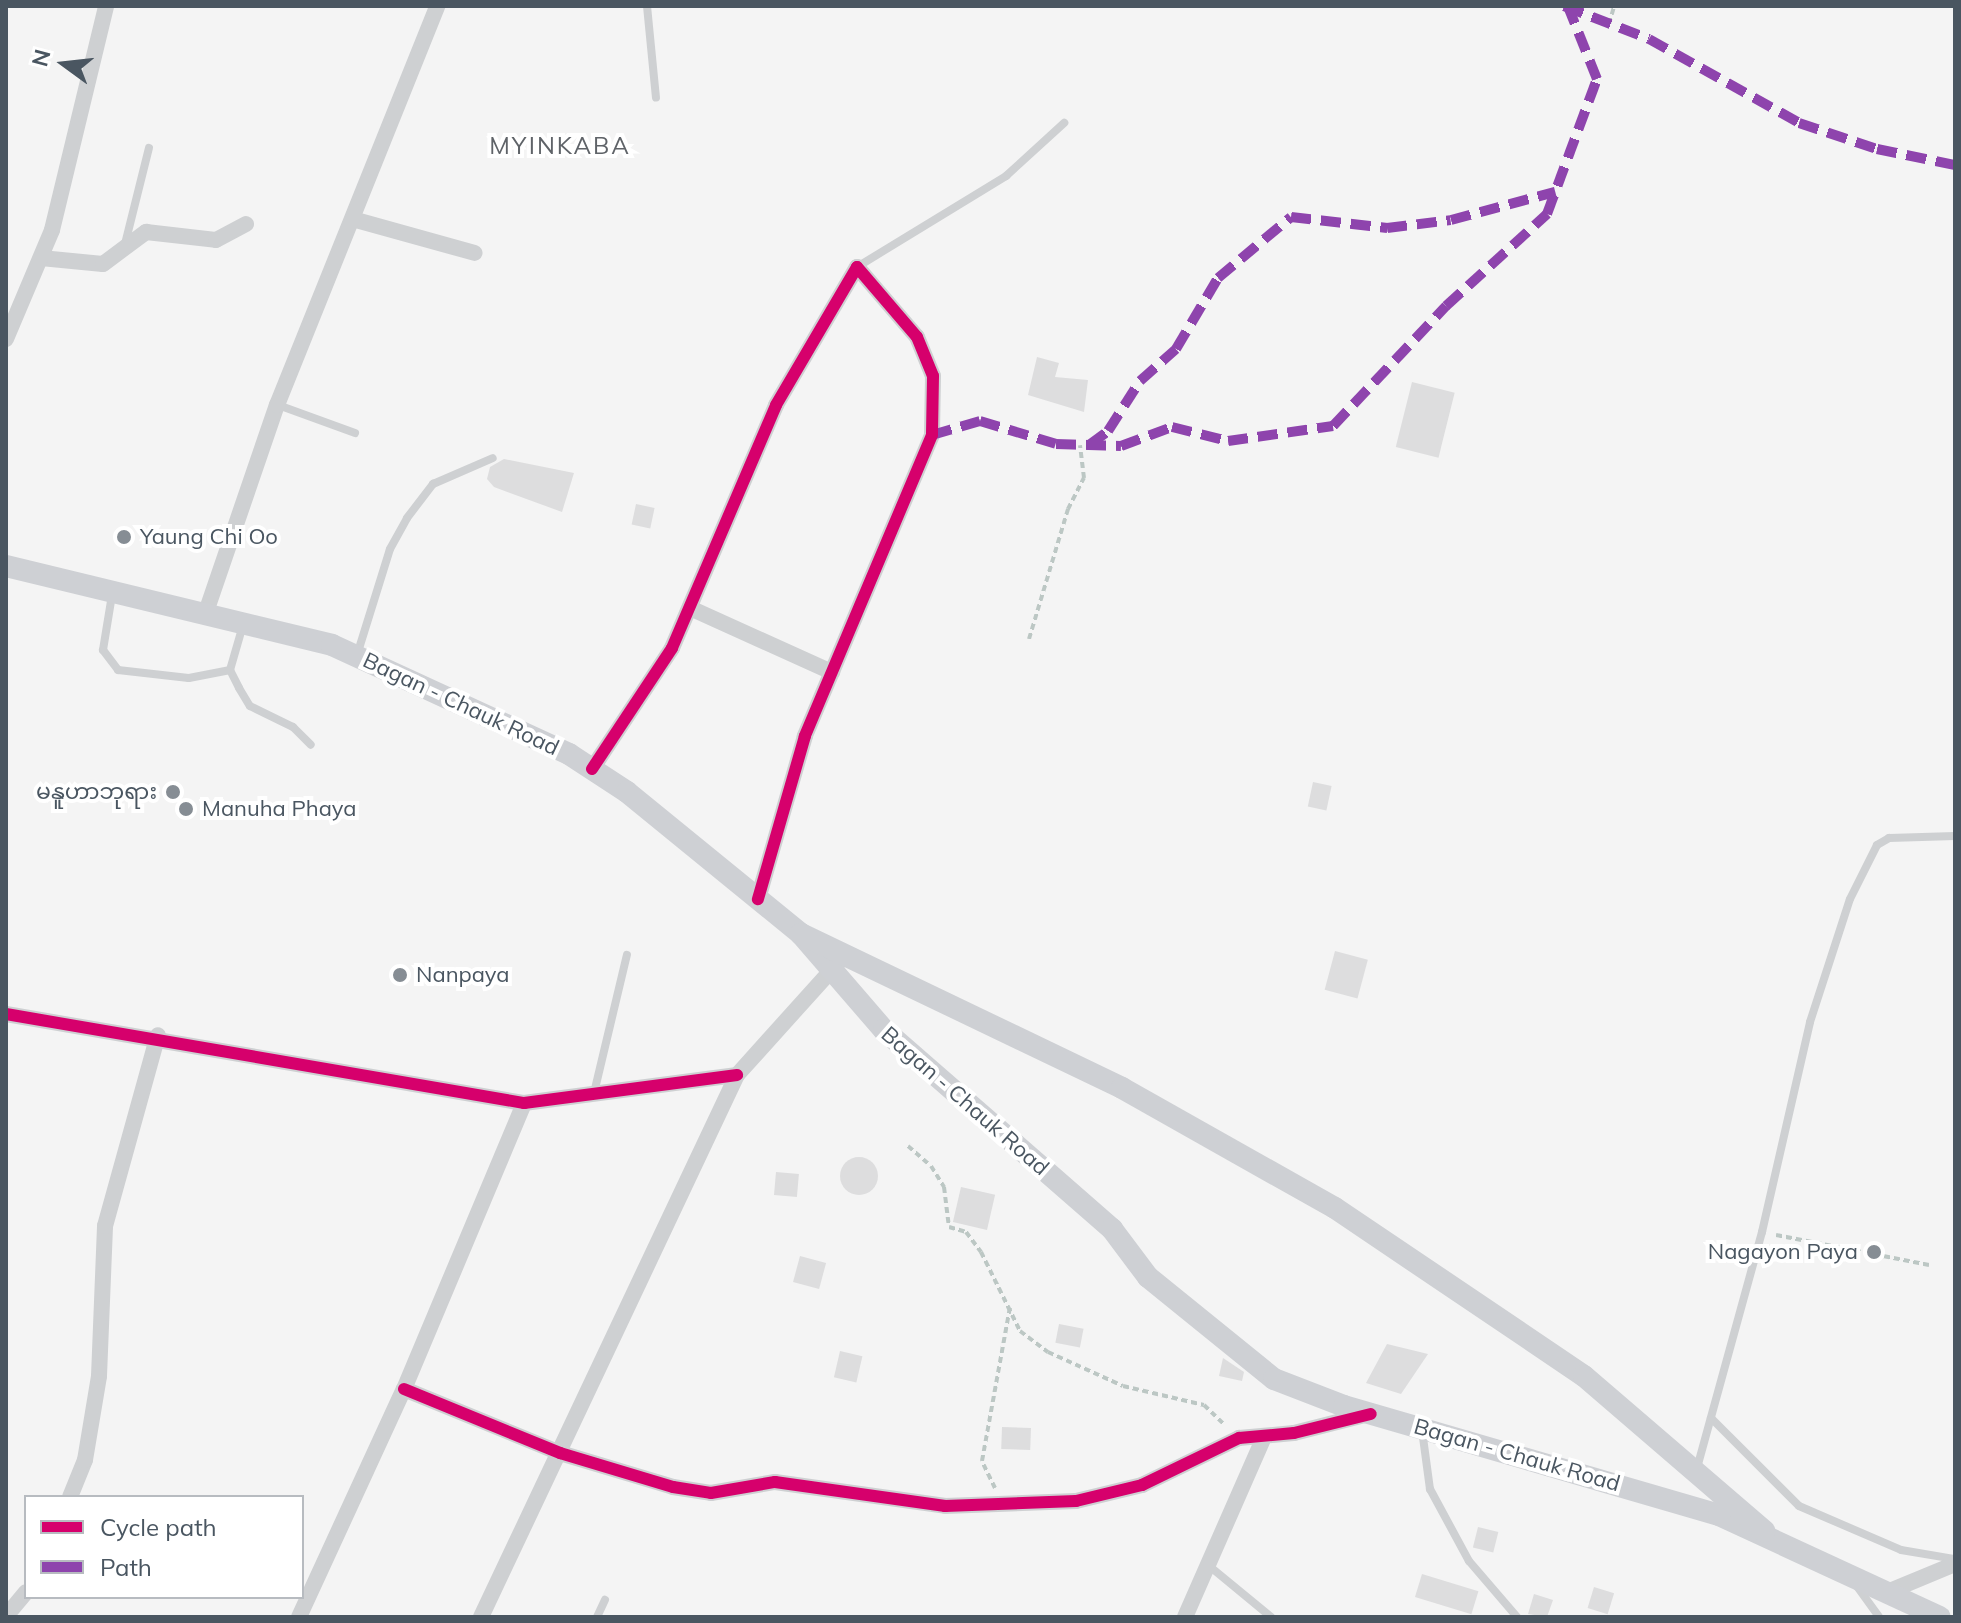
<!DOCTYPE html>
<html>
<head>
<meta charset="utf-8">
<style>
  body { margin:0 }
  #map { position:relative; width:1961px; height:1623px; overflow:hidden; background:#f4f4f4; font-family:Mulish,"Noto Sans Myanmar",sans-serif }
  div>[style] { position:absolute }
  .building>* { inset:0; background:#ddddde; transform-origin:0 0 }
  .round { border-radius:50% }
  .path>* { height:4px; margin-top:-2px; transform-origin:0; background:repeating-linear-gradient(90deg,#bcc7c4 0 6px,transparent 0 10px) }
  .service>* { height:8px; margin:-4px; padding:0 4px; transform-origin:4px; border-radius:4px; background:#ced0d2 }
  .minor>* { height:16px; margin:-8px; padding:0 8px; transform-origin:8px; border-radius:8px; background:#ced0d2 }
  .secondary>* { height:22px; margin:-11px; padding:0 11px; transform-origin:11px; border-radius:11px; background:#ced0d4 }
  .quiet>* { height:10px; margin-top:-5px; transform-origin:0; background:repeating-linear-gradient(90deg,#8e44ad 0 20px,transparent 0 30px) }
  .cycleway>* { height:12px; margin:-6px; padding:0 6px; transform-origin:6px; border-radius:6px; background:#d6006c }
  .dots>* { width:22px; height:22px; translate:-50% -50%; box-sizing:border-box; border:4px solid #fff; border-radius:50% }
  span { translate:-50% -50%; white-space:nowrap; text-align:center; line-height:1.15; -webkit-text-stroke:8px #fff; paint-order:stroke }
  .poi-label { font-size:22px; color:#4a5661 }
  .left { translate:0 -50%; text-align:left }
  .right { translate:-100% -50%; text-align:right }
  .street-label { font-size:22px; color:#4a5661 }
  .neighbourhood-label { font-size:24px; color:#5f6368; letter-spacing:2px }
  .frame { position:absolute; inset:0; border:8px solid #4a5661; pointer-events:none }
  .legend { position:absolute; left:24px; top:1495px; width:280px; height:104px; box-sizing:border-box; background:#fff; border:2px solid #b7bbc0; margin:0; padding:10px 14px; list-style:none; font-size:24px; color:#4a5661 }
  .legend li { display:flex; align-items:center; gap:16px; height:40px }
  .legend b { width:40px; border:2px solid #b7bbc0 }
  .north { position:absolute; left:24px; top:24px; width:80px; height:80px; -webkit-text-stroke:6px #fff; paint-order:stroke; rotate:285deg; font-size:22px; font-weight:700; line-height:32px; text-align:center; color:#4a5661 }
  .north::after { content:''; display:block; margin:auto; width:28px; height:36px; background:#4a5661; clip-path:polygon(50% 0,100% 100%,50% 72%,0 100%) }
</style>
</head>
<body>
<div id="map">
  <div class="building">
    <div style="clip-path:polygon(1037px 357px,1059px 363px,1055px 377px,1088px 380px,1084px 412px,1028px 395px)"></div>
    <div style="left:1412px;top:382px;width:44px;height:67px;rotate:14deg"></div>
    <div style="clip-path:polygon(504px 459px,574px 473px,562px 512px,494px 487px,487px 479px,490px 467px)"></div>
    <div style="left:636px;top:504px;width:19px;height:21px;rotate:12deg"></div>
    <div style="left:1313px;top:782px;width:19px;height:25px;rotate:12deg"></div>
    <div style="left:1335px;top:951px;width:34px;height:40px;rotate:15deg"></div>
    <div class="round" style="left:840px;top:1157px;width:38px;height:38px"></div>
    <div style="left:776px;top:1172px;width:23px;height:23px;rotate:5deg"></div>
    <div style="left:961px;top:1187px;width:35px;height:36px;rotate:13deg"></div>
    <div style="left:800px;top:1256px;width:27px;height:27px;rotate:15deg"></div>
    <div style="left:1059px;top:1324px;width:25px;height:19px;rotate:11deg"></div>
    <div style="clip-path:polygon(1387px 1344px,1428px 1354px,1401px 1394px,1366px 1383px)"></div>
    <div style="left:840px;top:1351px;width:23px;height:27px;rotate:13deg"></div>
    <div style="clip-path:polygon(1223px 1358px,1244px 1372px,1242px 1381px,1219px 1376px)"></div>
    <div style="left:1002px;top:1427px;width:29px;height:22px;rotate:2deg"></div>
    <div style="left:1478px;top:1527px;width:21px;height:21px;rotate:14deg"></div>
    <div style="left:1422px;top:1574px;width:59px;height:24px;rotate:17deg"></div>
    <div style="left:1594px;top:1587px;width:21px;height:22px;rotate:17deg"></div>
    <div style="clip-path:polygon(1534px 1594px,1553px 1600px,1547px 1617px,1528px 1614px)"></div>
  </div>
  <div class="path">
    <div style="left:1609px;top:24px;width:19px;rotate:-74deg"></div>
    <div style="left:1029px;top:639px;width:136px;rotate:-73.3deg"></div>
    <div style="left:1068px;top:509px;width:35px;rotate:-63deg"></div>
    <div style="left:1084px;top:478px;width:33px;rotate:-97deg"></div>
    <div style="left:908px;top:1146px;width:30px;rotate:41deg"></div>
    <div style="left:931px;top:1166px;width:25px;rotate:58deg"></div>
    <div style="left:944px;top:1187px;width:40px;rotate:82.9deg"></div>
    <div style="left:949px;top:1227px;width:18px;rotate:16deg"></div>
    <div style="left:966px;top:1232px;width:25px;rotate:53deg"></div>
    <div style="left:981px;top:1252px;width:88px;rotate:63.7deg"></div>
    <div style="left:1020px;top:1331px;width:35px;rotate:37deg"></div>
    <div style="left:1048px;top:1352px;width:82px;rotate:24.4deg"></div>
    <div style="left:1123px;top:1386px;width:83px;rotate:13.2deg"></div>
    <div style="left:1204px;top:1405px;width:29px;rotate:44deg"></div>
    <div style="left:1776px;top:1235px;width:156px;rotate:11.1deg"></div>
    <div style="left:995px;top:1488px;width:30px;rotate:-116deg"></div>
    <div style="left:982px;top:1461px;width:157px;rotate:-79.7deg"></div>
  </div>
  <div class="service">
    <div style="left:647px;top:6px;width:92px;rotate:84.4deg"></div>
    <div style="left:125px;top:244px;width:99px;rotate:-76deg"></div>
    <div style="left:857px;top:267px;width:175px;rotate:-31.4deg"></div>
    <div style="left:1006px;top:176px;width:79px;rotate:-42.4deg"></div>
    <div style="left:278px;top:405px;width:82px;rotate:20deg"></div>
    <div style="left:112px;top:595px;width:56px;rotate:99.3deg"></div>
    <div style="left:103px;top:650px;width:25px;rotate:53deg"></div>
    <div style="left:118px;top:670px;width:71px;rotate:6.4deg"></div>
    <div style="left:189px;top:678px;width:42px;rotate:-11deg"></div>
    <div style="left:243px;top:625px;width:47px;rotate:106.1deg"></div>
    <div style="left:230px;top:670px;width:20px;rotate:63deg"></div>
    <div style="left:239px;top:688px;width:21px;rotate:59deg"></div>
    <div style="left:250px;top:706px;width:48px;rotate:26deg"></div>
    <div style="left:293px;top:727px;width:25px;rotate:45deg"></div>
    <div style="left:357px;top:655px;width:111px;rotate:-72.7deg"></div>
    <div style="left:390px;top:549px;width:35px;rotate:-61deg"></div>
    <div style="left:407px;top:518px;width:43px;rotate:-52.6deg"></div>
    <div style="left:433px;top:484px;width:65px;rotate:-23.4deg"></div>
    <div style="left:594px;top:1093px;width:142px;rotate:-76.6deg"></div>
    <div style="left:1711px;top:1418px;width:124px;rotate:45deg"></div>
    <div style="left:1799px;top:1506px;width:111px;rotate:23.3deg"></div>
    <div style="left:1901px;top:1550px;width:55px;rotate:9.5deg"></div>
    <div style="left:1422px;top:1430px;width:60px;rotate:82.3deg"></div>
    <div style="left:1430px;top:1489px;width:82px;rotate:61.6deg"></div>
    <div style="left:1469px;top:1561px;width:74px;rotate:49.4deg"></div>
    <div style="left:1697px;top:1468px;width:245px;rotate:-74.6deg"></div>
    <div style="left:1762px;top:1232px;width:215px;rotate:-77.1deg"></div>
    <div style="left:1810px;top:1022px;width:129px;rotate:-72deg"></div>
    <div style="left:1850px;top:899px;width:60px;rotate:-63.4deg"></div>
    <div style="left:1877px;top:845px;width:14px;rotate:-30deg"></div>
    <div style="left:1889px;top:838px;width:66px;rotate:-1.7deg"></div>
    <div style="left:1208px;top:1565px;width:82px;rotate:39.5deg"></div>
    <div style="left:1856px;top:1585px;width:39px;rotate:54deg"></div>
    <div style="left:597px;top:1617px;width:19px;rotate:-65deg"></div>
  </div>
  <div class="minor">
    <div style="left:356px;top:220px;width:123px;rotate:15.5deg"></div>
    <div style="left:41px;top:258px;width:62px;rotate:5.5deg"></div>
    <div style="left:103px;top:264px;width:54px;rotate:-36.7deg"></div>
    <div style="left:146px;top:232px;width:70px;rotate:6.5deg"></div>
    <div style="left:216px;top:240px;width:34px;rotate:-28deg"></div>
    <div style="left:6px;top:339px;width:118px;rotate:-67.1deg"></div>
    <div style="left:52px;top:230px;width:230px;rotate:-76.4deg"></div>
    <div style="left:690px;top:608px;width:156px;rotate:24.3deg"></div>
    <div style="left:206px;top:612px;width:219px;rotate:-71.1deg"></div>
    <div style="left:277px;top:405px;width:430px;rotate:-68.1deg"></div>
    <div style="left:592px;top:769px;width:145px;rotate:-56.5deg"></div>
    <div style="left:672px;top:648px;width:264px;rotate:-66.8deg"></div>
    <div style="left:776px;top:405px;width:160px;rotate:-59.6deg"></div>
    <div style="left:857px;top:267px;width:92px;rotate:49.4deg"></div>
    <div style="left:917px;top:337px;width:42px;rotate:67.7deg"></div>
    <div style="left:933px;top:376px;width:59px;rotate:91deg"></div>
    <div style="left:932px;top:435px;width:327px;rotate:112.9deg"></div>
    <div style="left:805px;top:736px;width:170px;rotate:106.1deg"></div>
    <div style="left:6px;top:1014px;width:526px;rotate:9.75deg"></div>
    <div style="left:524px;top:1103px;width:215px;rotate:-7.5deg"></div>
    <div style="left:404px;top:1389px;width:169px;rotate:22.3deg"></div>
    <div style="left:560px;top:1453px;width:118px;rotate:16.7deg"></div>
    <div style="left:673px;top:1487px;width:38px;rotate:9deg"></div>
    <div style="left:711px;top:1493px;width:65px;rotate:-9.8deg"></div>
    <div style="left:775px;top:1482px;width:172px;rotate:8deg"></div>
    <div style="left:945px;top:1506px;width:131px;rotate:-2.2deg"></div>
    <div style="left:1076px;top:1501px;width:68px;rotate:-13.6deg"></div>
    <div style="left:1142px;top:1485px;width:108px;rotate:-25.9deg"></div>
    <div style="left:1239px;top:1438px;width:55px;rotate:-5.2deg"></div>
    <div style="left:1294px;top:1433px;width:77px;rotate:-14.2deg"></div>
    <div style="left:70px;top:1497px;width:40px;rotate:-68deg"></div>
    <div style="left:85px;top:1460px;width:85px;rotate:-80.5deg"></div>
    <div style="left:99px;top:1376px;width:150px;rotate:-87.7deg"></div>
    <div style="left:105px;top:1226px;width:198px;rotate:-74.5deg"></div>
    <div style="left:1885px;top:1593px;width:76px;rotate:-22.5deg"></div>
    <div style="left:6px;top:1616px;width:31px;rotate:-50deg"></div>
    <div style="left:299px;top:1617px;width:251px;rotate:-65.3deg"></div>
    <div style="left:404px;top:1389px;width:310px;rotate:-67.2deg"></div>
    <div style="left:481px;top:1617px;width:599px;rotate:-64.72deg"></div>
    <div style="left:737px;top:1075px;width:151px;rotate:-48deg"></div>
    <div style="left:1185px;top:1617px;width:197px;rotate:-66.3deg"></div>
  </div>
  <div class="secondary">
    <div style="left:6px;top:566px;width:335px;rotate:13.6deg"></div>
    <div style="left:332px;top:645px;width:261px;rotate:24.7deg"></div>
    <div style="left:569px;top:754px;width:69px;rotate:33.2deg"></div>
    <div style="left:627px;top:792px;width:225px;rotate:39.2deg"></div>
    <div style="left:801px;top:934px;width:127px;rotate:49.2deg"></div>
    <div style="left:884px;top:1030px;width:303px;rotate:41.1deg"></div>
    <div style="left:1112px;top:1229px;width:60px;rotate:53.1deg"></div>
    <div style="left:1148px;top:1277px;width:162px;rotate:39deg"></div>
    <div style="left:1274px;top:1379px;width:75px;rotate:21.1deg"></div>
    <div style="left:1344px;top:1406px;width:391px;rotate:16.2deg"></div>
    <div style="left:1719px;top:1515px;width:243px;rotate:24.8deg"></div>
    <div style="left:801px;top:934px;width:356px;rotate:25.6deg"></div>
    <div style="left:1122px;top:1088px;width:244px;rotate:29.4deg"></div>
    <div style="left:1335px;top:1208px;width:300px;rotate:34deg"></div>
    <div style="left:1584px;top:1376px;width:238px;rotate:40.7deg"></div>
  </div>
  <div class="quiet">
    <div style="left:1564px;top:6px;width:91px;rotate:21.2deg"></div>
    <div style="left:1649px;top:39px;width:172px;rotate:29.2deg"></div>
    <div style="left:1799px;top:123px;width:82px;rotate:18.4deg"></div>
    <div style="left:1877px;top:149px;width:80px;rotate:11.6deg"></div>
    <div style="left:932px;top:435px;width:50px;rotate:-16.3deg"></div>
    <div style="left:980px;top:421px;width:79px;rotate:16.8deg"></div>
    <div style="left:1056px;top:444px;width:65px;rotate:1.8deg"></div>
    <div style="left:1121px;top:446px;width:54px;rotate:-20.4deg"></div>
    <div style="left:1172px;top:427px;width:58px;rotate:14deg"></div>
    <div style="left:1228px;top:441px;width:106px;rotate:-8.1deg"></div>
    <div style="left:1333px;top:426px;width:165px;rotate:-46.7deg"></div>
    <div style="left:1446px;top:306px;width:137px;rotate:-42.3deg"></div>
    <div style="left:1547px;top:214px;width:144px;rotate:-69.7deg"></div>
    <div style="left:1597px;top:79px;width:75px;rotate:-111.8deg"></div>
    <div style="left:1089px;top:445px;width:24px;rotate:-36deg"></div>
    <div style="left:1108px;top:431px;width:59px;rotate:-57.4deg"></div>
    <div style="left:1140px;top:381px;width:48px;rotate:-41.6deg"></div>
    <div style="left:1176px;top:349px;width:82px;rotate:-59.4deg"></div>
    <div style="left:1218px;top:278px;width:95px;rotate:-39.9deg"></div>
    <div style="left:1291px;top:217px;width:97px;rotate:6.5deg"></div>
    <div style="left:1387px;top:228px;width:64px;rotate:-7.1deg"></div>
    <div style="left:1451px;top:220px;width:108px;rotate:-15.1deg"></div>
  </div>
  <div class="cycleway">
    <div style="left:592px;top:769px;width:145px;rotate:-56.5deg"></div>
    <div style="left:672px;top:648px;width:264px;rotate:-66.8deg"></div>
    <div style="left:776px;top:405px;width:160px;rotate:-59.6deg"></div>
    <div style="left:857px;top:267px;width:92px;rotate:49.4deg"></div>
    <div style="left:917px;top:337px;width:42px;rotate:67.7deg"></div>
    <div style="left:933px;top:376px;width:59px;rotate:91deg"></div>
    <div style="left:932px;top:435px;width:327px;rotate:112.9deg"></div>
    <div style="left:805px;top:736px;width:170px;rotate:106.1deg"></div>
    <div style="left:6px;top:1014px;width:526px;rotate:9.75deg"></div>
    <div style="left:524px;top:1103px;width:215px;rotate:-7.5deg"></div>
    <div style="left:404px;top:1389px;width:169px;rotate:22.3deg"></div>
    <div style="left:560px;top:1453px;width:118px;rotate:16.7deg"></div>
    <div style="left:673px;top:1487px;width:38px;rotate:9deg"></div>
    <div style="left:711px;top:1493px;width:65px;rotate:-9.8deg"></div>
    <div style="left:775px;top:1482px;width:172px;rotate:8deg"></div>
    <div style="left:945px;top:1506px;width:131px;rotate:-2.2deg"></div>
    <div style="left:1076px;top:1501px;width:68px;rotate:-13.6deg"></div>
    <div style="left:1142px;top:1485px;width:108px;rotate:-25.9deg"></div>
    <div style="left:1239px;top:1438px;width:55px;rotate:-5.2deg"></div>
    <div style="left:1294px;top:1433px;width:79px;rotate:-13.9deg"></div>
  </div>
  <div class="dots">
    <div style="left:124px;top:537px;background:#868d94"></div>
    <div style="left:173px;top:792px;background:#868d94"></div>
    <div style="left:186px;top:809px;background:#868d94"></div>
    <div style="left:400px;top:975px;background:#868d94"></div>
    <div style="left:1874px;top:1252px;background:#868d94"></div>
  </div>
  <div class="poi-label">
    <span class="left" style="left:140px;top:537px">Yaung Chi Oo</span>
    <span class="right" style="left:157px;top:792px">မနူဟာဘုရား</span>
    <span class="left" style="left:202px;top:809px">Manuha Phaya</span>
    <span class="left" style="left:416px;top:975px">Nanpaya</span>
    <span class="right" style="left:1858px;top:1252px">Nagayon Paya</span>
  </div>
  <div class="street-label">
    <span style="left:461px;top:704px;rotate:25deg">Bagan - Chauk Road</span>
    <span style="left:965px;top:1101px;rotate:41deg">Bagan - Chauk Road</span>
    <span style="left:1517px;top:1455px;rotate:16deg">Bagan - Chauk Road</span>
  </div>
  <div class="neighbourhood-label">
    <span style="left:560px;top:146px">MYINKABA</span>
  </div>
  <div class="frame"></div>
  <ul class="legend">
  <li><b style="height:10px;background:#d6006c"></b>Cycle path</li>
  <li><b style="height:10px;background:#8e44ad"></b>Path</li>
  </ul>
  <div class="north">N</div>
</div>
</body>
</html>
